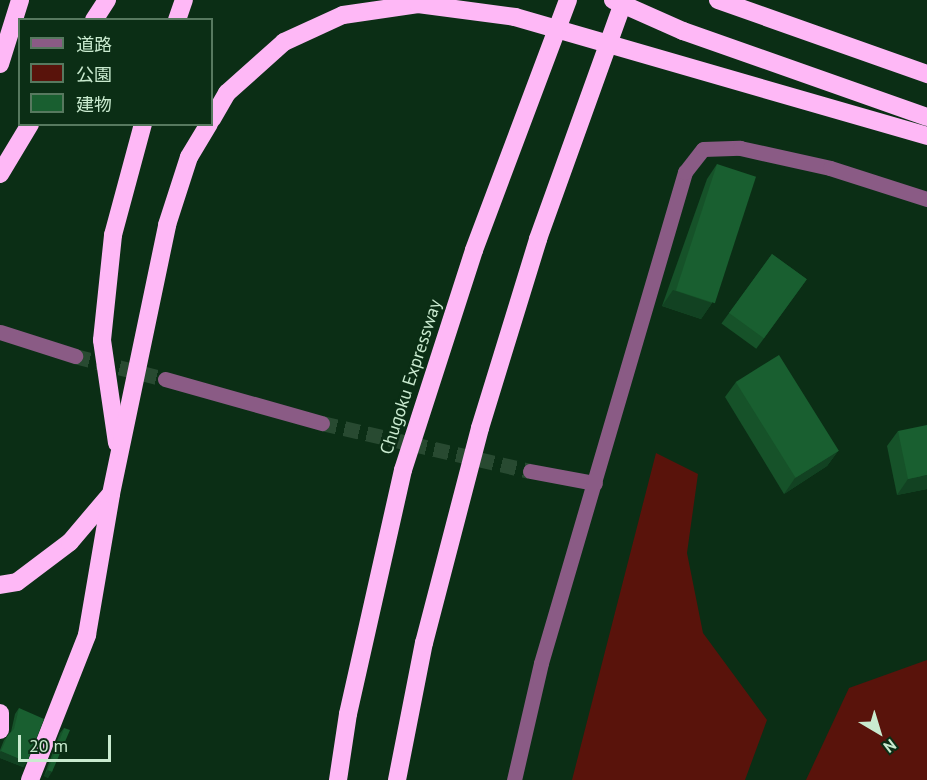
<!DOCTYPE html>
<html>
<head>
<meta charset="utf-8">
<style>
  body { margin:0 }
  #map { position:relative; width:927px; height:780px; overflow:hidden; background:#0b2e15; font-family:"PT Sans","Noto Sans JP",sans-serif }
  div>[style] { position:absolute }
  .green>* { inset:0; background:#59130b }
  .minor-tunnel>* { height:15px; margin-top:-7.5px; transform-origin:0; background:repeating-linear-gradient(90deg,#284a31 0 15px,transparent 0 23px) }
  .minor>* { height:15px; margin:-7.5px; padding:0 7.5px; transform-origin:7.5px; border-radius:7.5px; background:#8a5b85 }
  .highway>* { height:18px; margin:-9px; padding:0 9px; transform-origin:9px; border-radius:9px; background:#feb8f6 }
  .wall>* { inset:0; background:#165229; transform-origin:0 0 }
  .shaded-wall>* { inset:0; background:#124222 }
  .building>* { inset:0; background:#195f30; transform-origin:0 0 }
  span { translate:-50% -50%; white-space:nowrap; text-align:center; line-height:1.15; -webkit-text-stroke:4.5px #0b2e15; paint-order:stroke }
  .street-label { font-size:18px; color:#c9eacf }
  .legend { position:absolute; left:18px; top:18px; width:195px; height:108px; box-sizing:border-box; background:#0b2e15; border:2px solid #57795f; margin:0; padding:8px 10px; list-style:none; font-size:18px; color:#c9eacf }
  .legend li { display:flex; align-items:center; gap:12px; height:30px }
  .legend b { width:30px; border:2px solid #57795f }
  .north { position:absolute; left:849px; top:702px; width:60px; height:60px; -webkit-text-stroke:4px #0b2e15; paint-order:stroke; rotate:142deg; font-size:16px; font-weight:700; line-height:24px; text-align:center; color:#c9eacf }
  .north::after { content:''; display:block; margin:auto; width:21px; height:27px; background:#c9eacf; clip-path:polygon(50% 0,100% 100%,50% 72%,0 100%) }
  .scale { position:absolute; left:18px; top:735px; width:93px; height:27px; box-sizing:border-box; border:3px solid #c9eacf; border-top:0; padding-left:8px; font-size:18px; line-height:21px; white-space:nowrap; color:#c9eacf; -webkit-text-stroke:4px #0b2e15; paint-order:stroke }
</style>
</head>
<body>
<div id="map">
  <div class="green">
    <div style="clip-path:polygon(656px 453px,698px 474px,687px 553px,703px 633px,767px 720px,745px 780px,572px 780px)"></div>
    <div style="clip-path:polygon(927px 660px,927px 780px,806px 780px,849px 688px)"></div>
  </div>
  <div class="minor-tunnel">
    <div style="left:75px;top:356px;width:93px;rotate:14.3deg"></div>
    <div style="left:322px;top:423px;width:213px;rotate:13deg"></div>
  </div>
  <div class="minor">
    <div style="left:0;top:332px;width:79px;rotate:17.7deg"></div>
    <div style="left:165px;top:379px;width:163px;rotate:15.7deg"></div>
    <div style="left:530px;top:471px;width:66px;rotate:10.5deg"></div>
    <div style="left:514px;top:780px;width:120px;rotate:-77deg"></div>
    <div style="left:541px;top:663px;width:512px;rotate:-73.65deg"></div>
    <div style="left:685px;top:172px;width:29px;rotate:-52deg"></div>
    <div style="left:703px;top:149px;width:37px;rotate:-2deg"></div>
    <div style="left:740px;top:148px;width:92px;rotate:12.5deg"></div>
    <div style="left:830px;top:168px;width:102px;rotate:17.7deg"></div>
  </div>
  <div class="highway">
    <div style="left:613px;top:0;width:77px;rotate:23.9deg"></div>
    <div style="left:683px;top:31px;width:259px;rotate:19.4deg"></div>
    <div style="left:718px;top:0;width:222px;rotate:19.5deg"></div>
    <div style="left:94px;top:20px;width:24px;rotate:-57deg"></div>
    <div style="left:177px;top:20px;width:21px;rotate:-71deg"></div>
    <div style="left:0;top:64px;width:67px;rotate:-72.6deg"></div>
    <div style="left:212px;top:119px;width:30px;rotate:-60deg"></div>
    <div style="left:227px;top:93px;width:76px;rotate:-41.8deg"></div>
    <div style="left:284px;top:42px;width:65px;rotate:-24.6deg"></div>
    <div style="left:343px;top:15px;width:76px;rotate:-8.3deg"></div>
    <div style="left:418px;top:4px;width:98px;rotate:7.6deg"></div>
    <div style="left:515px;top:17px;width:429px;rotate:16.1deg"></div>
    <div style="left:0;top:174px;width:58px;rotate:-59deg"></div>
    <div style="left:117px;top:443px;width:104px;rotate:-98.3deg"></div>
    <div style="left:102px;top:340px;width:106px;rotate:-84deg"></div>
    <div style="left:113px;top:235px;width:115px;rotate:-74.9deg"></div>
    <div style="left:0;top:585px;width:17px;rotate:-10deg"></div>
    <div style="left:17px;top:582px;width:66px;rotate:-37deg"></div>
    <div style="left:70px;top:542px;width:60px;rotate:-49.7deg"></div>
    <div style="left:0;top:713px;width:17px;rotate:90deg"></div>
    <div style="left:30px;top:780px;width:156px;rotate:-68.5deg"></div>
    <div style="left:87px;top:635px;width:143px;rotate:-80.3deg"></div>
    <div style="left:111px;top:494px;width:275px;rotate:-78.2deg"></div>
    <div style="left:167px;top:225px;width:71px;rotate:-72.1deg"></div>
    <div style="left:189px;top:157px;width:39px;rotate:-59deg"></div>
    <div style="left:338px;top:780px;width:67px;rotate:-81.4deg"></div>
    <div style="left:348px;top:714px;width:250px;rotate:-77.3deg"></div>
    <div style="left:403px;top:470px;width:231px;rotate:-72.1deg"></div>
    <div style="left:474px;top:250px;width:267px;rotate:-69.4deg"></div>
    <div style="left:397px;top:780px;width:140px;rotate:-78.9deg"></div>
    <div style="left:424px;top:643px;width:222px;rotate:-75.4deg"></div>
    <div style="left:480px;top:428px;width:198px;rotate:-72.9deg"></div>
    <div style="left:538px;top:239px;width:254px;rotate:-70.2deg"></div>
  </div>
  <div class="wall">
    <div style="clip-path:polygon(717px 164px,712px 303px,701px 319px,662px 306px,707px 179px)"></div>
    <div style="left:772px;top:254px;width:43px;height:86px;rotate:36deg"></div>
    <div style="clip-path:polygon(736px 382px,838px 451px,827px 466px,784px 494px,725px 397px)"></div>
    <div style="clip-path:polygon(898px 431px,927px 489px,897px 495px,887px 446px)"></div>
    <div style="clip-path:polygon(19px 708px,27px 762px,23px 767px,0 758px,0 750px,4px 740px,11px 732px,15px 714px)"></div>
    <div style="clip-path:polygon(64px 728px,48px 778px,44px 776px,60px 733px)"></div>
  </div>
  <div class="shaded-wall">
    <div style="clip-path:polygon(673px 290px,712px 303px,701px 319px,662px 306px)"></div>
    <div style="clip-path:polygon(838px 451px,827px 466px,784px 494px,795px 478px)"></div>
    <div style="clip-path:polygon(927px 475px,927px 489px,897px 495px,908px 479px)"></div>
    <div style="clip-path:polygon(1px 751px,27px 762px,23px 767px,0 758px,0 752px)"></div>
    <div style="clip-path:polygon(48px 770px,52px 772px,48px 778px,44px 776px)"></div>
  </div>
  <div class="building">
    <div style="left:717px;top:164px;width:41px;height:133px;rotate:18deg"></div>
    <div style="left:772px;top:254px;width:43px;height:73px;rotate:36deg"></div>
    <div style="left:779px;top:355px;width:113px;height:51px;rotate:58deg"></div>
    <div style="clip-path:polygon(927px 425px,927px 475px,908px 479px,898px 431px)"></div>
    <div style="clip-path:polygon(19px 708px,44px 719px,27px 762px,1px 751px,8px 735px,14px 729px)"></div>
    <div style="clip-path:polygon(64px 728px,70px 730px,52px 772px,48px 770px)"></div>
  </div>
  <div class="street-label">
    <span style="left:411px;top:377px;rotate:-72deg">Chugoku Expressway</span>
  </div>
  <ul class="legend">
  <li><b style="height:8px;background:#8a5b85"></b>道路</li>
  <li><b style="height:16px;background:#59130b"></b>公園</li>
  <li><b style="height:16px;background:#195f30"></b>建物</li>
  </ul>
  <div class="north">N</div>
  <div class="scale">20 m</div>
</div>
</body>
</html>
